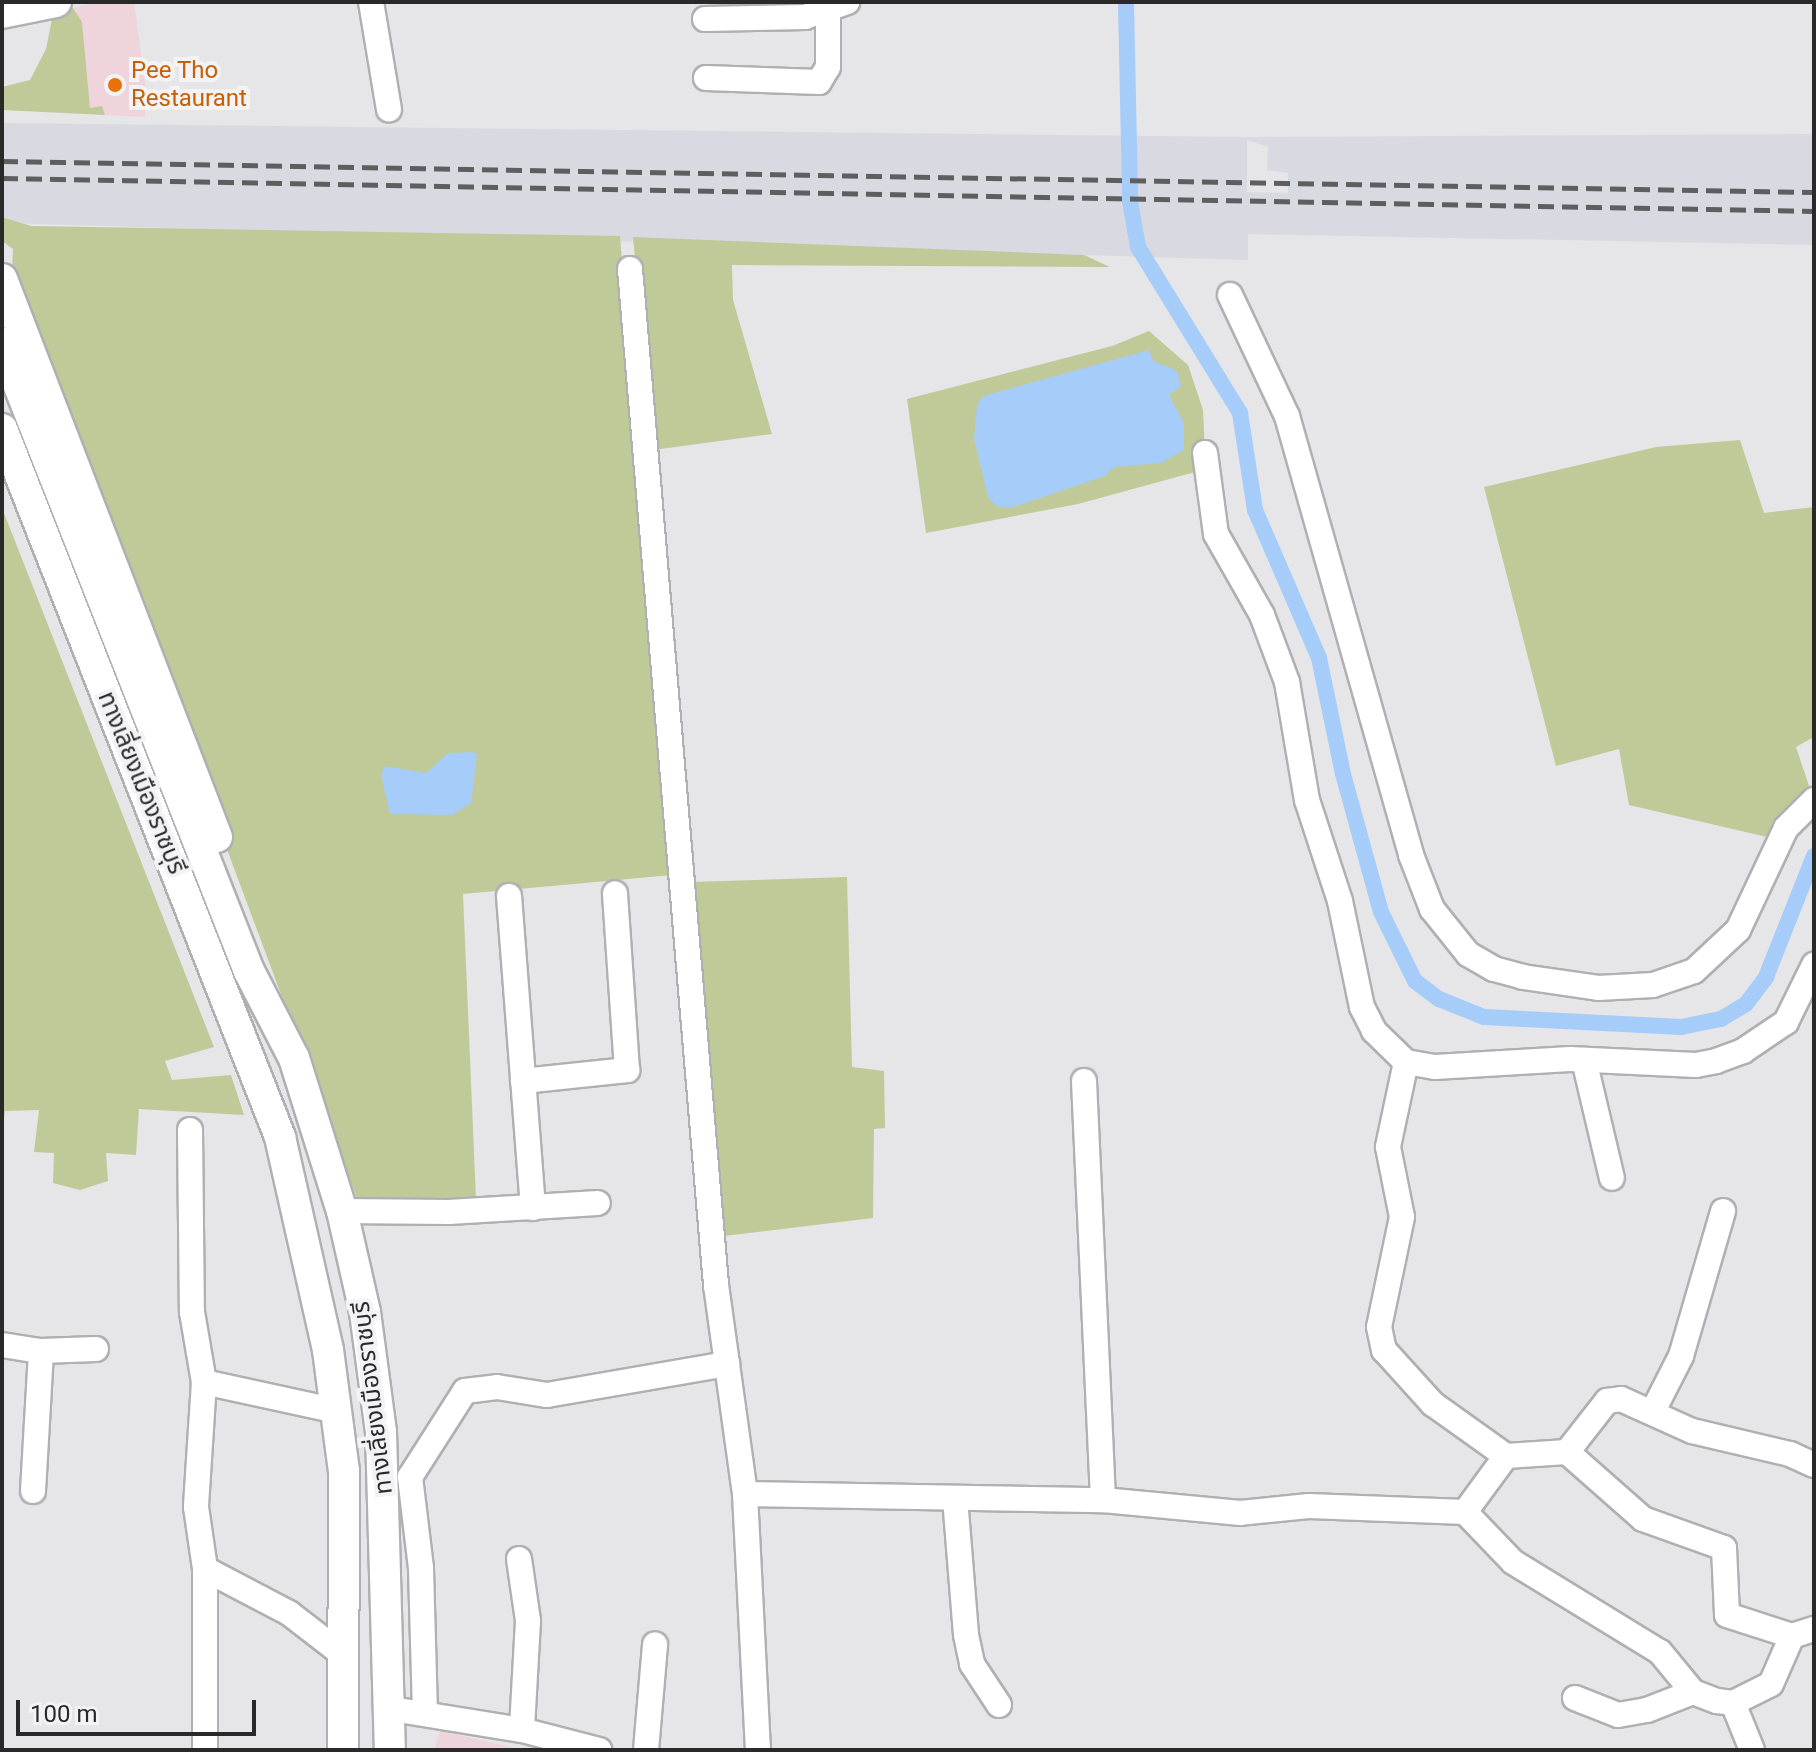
<!DOCTYPE html>
<html>
<head>
<meta charset="utf-8">
<style>
  body { margin:0 }
  #map { position:relative; width:1816px; height:1752px; overflow:hidden; background:#e6e6e8; font-family:Roboto,"Noto Sans Thai",sans-serif }
  div>[style] { position:absolute }
  .commercial>* { inset:0; background:#efd4db }
  .built>* { inset:0; background:#d9d9e2 }
  .education>* { inset:0; background:#eed4db }
  .green>* { inset:0; background:#c0c998 }
  .water>* { inset:0; background:#a6ccf9 }
  .canal>* { height:16px; margin:-8px; padding:0 8px; transform-origin:8px; border-radius:8px; background:#a6ccf9 }
  .roads { filter:drop-shadow(2px 0 #b0b0b2) drop-shadow(-2px 0 #b0b0b2) drop-shadow(0 2px #b0b0b2) drop-shadow(0 -2px #b0b0b2) }
  .minor>* { height:24px; margin:-12px; padding:0 12px; transform-origin:12px; border-radius:12px; background:#fff }
  .major>* { height:30px; margin:-15px; padding:0 15px; transform-origin:15px; border-radius:15px; background:#fff }
  .rail>* { height:5px; margin-top:-2.5px; transform-origin:0; background:repeating-linear-gradient(90deg,#5e5e5f 0 16px,transparent 0 24px) }
  .dots>* { width:22px; height:22px; translate:-50% -50%; box-sizing:border-box; border:4px solid #f3f3f5; border-radius:50% }
  span { translate:-50% -50%; white-space:nowrap; text-align:center; line-height:1.15; -webkit-text-stroke:8px #f3f3f5; paint-order:stroke }
  .food-label { font-size:24px; color:#c56008 }
  .left { translate:0 -50%; text-align:left }
  .street-label { font-size:24px; color:#29292a }
  .frame { position:absolute; inset:0; border:4px solid #29292a; pointer-events:none }
  .scale { position:absolute; left:16px; top:1700px; width:240px; height:36px; box-sizing:border-box; border:4px solid #29292a; border-top:0; padding-left:10px; font-size:24px; line-height:28px; white-space:nowrap; color:#29292a; -webkit-text-stroke:6px #f3f3f5; paint-order:stroke }
</style>
</head>
<body>
<div id="map">
  <div class="commercial">
    <div style="clip-path:polygon(99px 2px,134px 2px,146px 90px,145px 117px,105px 115px,102px 106px,90px 109px,82px 22px,73px 8px)"></div>
  </div>
  <div class="built">
    <div style="clip-path:polygon(evenodd,2px 123px,1247px 137px,1814px 134px,1814px 245px,1248px 234px,1248px 260px,2px 223px,2px 123px,1247px 140px,1268px 147px,1267px 170px,1288px 173px,1288px 193px,1247px 192px,1247px 140px)"></div>
  </div>
  <div class="education">
    <div style="clip-path:polygon(440px 1731px,524px 1750px,434px 1750px)"></div>
  </div>
  <div class="green">
    <div style="clip-path:polygon(73px 8px,82px 22px,90px 108px,102px 106px,105px 115px,2px 110px,2px 87px,30px 80px,46px 49px,52px 19px)"></div>
    <div style="clip-path:polygon(2px 217px,31px 226px,620px 236px,672px 875px,463px 894px,476px 1199px,358px 1201px,12px 272px,13px 249px,2px 241px)"></div>
    <div style="clip-path:polygon(633px 237px,1084px 255px,1110px 267px,732px 265px,733px 300px,772px 434px,653px 450px)"></div>
    <div style="clip-path:polygon(1149px 331px,1188px 365px,1203px 410px,1205px 453px,1195px 472px,1078px 504px,926px 533px,907px 399px,1112px 346px)"></div>
    <div style="clip-path:polygon(1740px 440px,1764px 513px,1814px 507px,1814px 737px,1796px 747px,1809px 786px,1779px 816px,1767px 837px,1629px 805px,1619px 749px,1556px 766px,1484px 487px,1656px 447px)"></div>
    <div style="clip-path:polygon(2px 508px,214px 1047px,165px 1061px,172px 1080px,231px 1075px,244px 1115px,139px 1109px,136px 1155px,106px 1153px,108px 1181px,80px 1190px,53px 1183px,54px 1153px,34px 1152px,39px 1110px,5px 1111px,2px 1134px)"></div>
    <div style="clip-path:polygon(847px 877px,852px 1067px,884px 1071px,885px 1128px,874px 1129px,873px 1218px,724px 1236px,691px 882px)"></div>
  </div>
  <div class="water">
    <div style="clip-path:polygon(1149px 350px,1153px 361px,1177px 371px,1181px 386px,1169px 395px,1184px 423px,1184px 450px,1161px 463px,1114px 467px,1105px 476px,1010px 508px,996px 506px,988px 497px,974px 438px,977px 405px,983px 396px)"></div>
    <div style="clip-path:polygon(471px 752px,477px 754px,471px 803px,452px 815px,390px 814px,381px 775px,385px 766px,426px 773px,448px 753px)"></div>
  </div>
  <div class="canal">
    <div style="left:1126px;top:2px;width:199px;rotate:88.8deg"></div>
    <div style="left:1130px;top:201px;width:47px;rotate:80.1deg"></div>
    <div style="left:1138px;top:247px;width:195px;rotate:58.4deg"></div>
    <div style="left:1240px;top:413px;width:98px;rotate:81.2deg"></div>
    <div style="left:1255px;top:510px;width:161px;rotate:66.6deg"></div>
    <div style="left:1319px;top:658px;width:118px;rotate:78.3deg"></div>
    <div style="left:1343px;top:774px;width:143px;rotate:74.6deg"></div>
    <div style="left:1381px;top:912px;width:77px;rotate:63.8deg"></div>
    <div style="left:1415px;top:981px;width:30px;rotate:37deg"></div>
    <div style="left:1439px;top:999px;width:48px;rotate:21.8deg"></div>
    <div style="left:1484px;top:1017px;width:197px;rotate:2.9deg"></div>
    <div style="left:1681px;top:1027px;width:41px;rotate:-11.3deg"></div>
    <div style="left:1721px;top:1019px;width:29px;rotate:-31deg"></div>
    <div style="left:1746px;top:1004px;width:34px;rotate:-53deg"></div>
    <div style="left:1766px;top:977px;width:130px;rotate:-68.4deg"></div>
  </div>
  <div class="roads">
    <div class="minor">
      <div style="left:371px;top:2px;width:109px;rotate:80.5deg"></div>
      <div style="left:705px;top:19px;width:100px;rotate:-1.1deg"></div>
      <div style="left:805px;top:17px;width:45px;rotate:-19.7deg"></div>
      <div style="left:706px;top:78px;width:113px;rotate:2deg"></div>
      <div style="left:819px;top:82px;width:17px;rotate:-59deg"></div>
      <div style="left:828px;top:67px;width:56px;rotate:-90deg"></div>
      <div style="left:630px;top:269px;width:1020px;rotate:85.16deg"></div>
      <div style="left:716px;top:1285px;width:211px;rotate:82.1deg"></div>
      <div style="left:745px;top:1494px;width:256px;rotate:87.1deg"></div>
      <div style="left:1230px;top:295px;width:134px;rotate:64.8deg"></div>
      <div style="left:1287px;top:416px;width:456px;rotate:74.2deg"></div>
      <div style="left:1411px;top:855px;width:58px;rotate:68.7deg"></div>
      <div style="left:1432px;top:909px;width:58px;rotate:51.3deg"></div>
      <div style="left:1468px;top:954px;width:30px;rotate:30deg"></div>
      <div style="left:1494px;top:969px;width:30px;rotate:15deg"></div>
      <div style="left:1523px;top:977px;width:76px;rotate:8.3deg"></div>
      <div style="left:1598px;top:988px;width:55px;rotate:-3.1deg"></div>
      <div style="left:1653px;top:985px;width:43px;rotate:-18.9deg"></div>
      <div style="left:1694px;top:971px;width:60px;rotate:-43deg"></div>
      <div style="left:1738px;top:930px;width:113px;rotate:-64.8deg"></div>
      <div style="left:1786px;top:828px;width:40px;rotate:-45deg"></div>
      <div style="left:1205px;top:453px;width:82px;rotate:82.3deg"></div>
      <div style="left:1216px;top:534px;width:93px;rotate:60.4deg"></div>
      <div style="left:1262px;top:615px;width:72px;rotate:69.5deg"></div>
      <div style="left:1287px;top:682px;width:120px;rotate:80.4deg"></div>
      <div style="left:1307px;top:800px;width:106px;rotate:71.9deg"></div>
      <div style="left:1340px;top:901px;width:108px;rotate:78.3deg"></div>
      <div style="left:1362px;top:1007px;width:27px;rotate:63deg"></div>
      <div style="left:1374px;top:1031px;width:45px;rotate:44.1deg"></div>
      <div style="left:1406px;top:1062px;width:87px;rotate:102deg"></div>
      <div style="left:1388px;top:1147px;width:71px;rotate:78.7deg"></div>
      <div style="left:1402px;top:1217px;width:112px;rotate:101.8deg"></div>
      <div style="left:1379px;top:1327px;width:24px;rotate:78deg"></div>
      <div style="left:1384px;top:1350px;width:73px;rotate:47.8deg"></div>
      <div style="left:1433px;top:1404px;width:90px;rotate:35.5deg"></div>
      <div style="left:509px;top:896px;width:313px;rotate:85.6deg"></div>
      <div style="left:1584px;top:1060px;width:121px;rotate:76.7deg"></div>
      <div style="left:1406px;top:1062px;width:29px;rotate:10deg"></div>
      <div style="left:1435px;top:1067px;width:135px;rotate:-3.4deg"></div>
      <div style="left:1570px;top:1059px;width:126px;rotate:2.7deg"></div>
      <div style="left:1696px;top:1065px;width:20px;rotate:-11deg"></div>
      <div style="left:1716px;top:1061px;width:29px;rotate:-20deg"></div>
      <div style="left:1743px;top:1051px;width:52px;rotate:-34deg"></div>
      <div style="left:1786px;top:1022px;width:64px;rotate:-63.8deg"></div>
      <div style="left:523px;top:1081px;width:105px;rotate:-6deg"></div>
      <div style="left:627px;top:1070px;width:177px;rotate:-93.9deg"></div>
      <div style="left:1084px;top:1081px;width:419px;rotate:87.4deg"></div>
      <div style="left:190px;top:1130px;width:182px;rotate:89.4deg"></div>
      <div style="left:192px;top:1312px;width:71px;rotate:80.3deg"></div>
      <div style="left:204px;top:1382px;width:125px;rotate:93.7deg"></div>
      <div style="left:196px;top:1507px;width:63px;rotate:81.7deg"></div>
      <div style="left:205px;top:1569px;width:181px;rotate:90deg"></div>
      <div style="left:342px;top:1211px;width:107px;rotate:0.5deg"></div>
      <div style="left:449px;top:1212px;width:149px;rotate:-3.5deg"></div>
      <div style="left:2px;top:1345px;width:39px;rotate:9deg"></div>
      <div style="left:41px;top:1351px;width:55px;rotate:-2.1deg"></div>
      <div style="left:204px;top:1382px;width:136px;rotate:12.3deg"></div>
      <div style="left:1653px;top:1411px;width:62px;rotate:-63deg"></div>
      <div style="left:1681px;top:1356px;width:151px;rotate:-73.8deg"></div>
      <div style="left:1567px;top:1452px;width:101px;rotate:41.4deg"></div>
      <div style="left:1643px;top:1519px;width:86px;rotate:19.7deg"></div>
      <div style="left:1724px;top:1548px;width:67px;rotate:87.4deg"></div>
      <div style="left:1727px;top:1615px;width:68px;rotate:17.9deg"></div>
      <div style="left:1792px;top:1636px;width:23px;rotate:-18deg"></div>
      <div style="left:33px;top:1491px;width:140px;rotate:-86.7deg"></div>
      <div style="left:745px;top:1494px;width:358px;rotate:1deg"></div>
      <div style="left:1103px;top:1500px;width:138px;rotate:5.4deg"></div>
      <div style="left:1240px;top:1513px;width:69px;rotate:-5.8deg"></div>
      <div style="left:1309px;top:1506px;width:156px;rotate:2.2deg"></div>
      <div style="left:955px;top:1498px;width:137px;rotate:85.4deg"></div>
      <div style="left:966px;top:1635px;width:30px;rotate:78deg"></div>
      <div style="left:972px;top:1664px;width:49px;rotate:56.6deg"></div>
      <div style="left:1465px;top:1512px;width:69px;rotate:46.2deg"></div>
      <div style="left:1513px;top:1562px;width:172px;rotate:31.5deg"></div>
      <div style="left:1660px;top:1652px;width:52px;rotate:50.5deg"></div>
      <div style="left:1693px;top:1692px;width:26px;rotate:21deg"></div>
      <div style="left:1717px;top:1701px;width:16px;rotate:7deg"></div>
      <div style="left:1733px;top:1703px;width:42px;rotate:-26.6deg"></div>
      <div style="left:1771px;top:1684px;width:52px;rotate:-66.4deg"></div>
      <div style="left:1465px;top:1512px;width:69px;rotate:-53.8deg"></div>
      <div style="left:1506px;top:1456px;width:61px;rotate:-3.8deg"></div>
      <div style="left:1567px;top:1452px;width:65px;rotate:-51.9deg"></div>
      <div style="left:1607px;top:1401px;width:14px;rotate:-8deg"></div>
      <div style="left:1621px;top:1399px;width:78px;rotate:24.3deg"></div>
      <div style="left:1692px;top:1431px;width:101px;rotate:13.2deg"></div>
      <div style="left:1790px;top:1454px;width:26px;rotate:25deg"></div>
      <div style="left:519px;top:1559px;width:63px;rotate:81.7deg"></div>
      <div style="left:528px;top:1621px;width:109px;rotate:93.2deg"></div>
      <div style="left:205px;top:1569px;width:95px;rotate:27.6deg"></div>
      <div style="left:289px;top:1613px;width:72px;rotate:37.7deg"></div>
      <div style="left:1575px;top:1698px;width:46px;rotate:21.6deg"></div>
      <div style="left:1618px;top:1715px;width:29px;rotate:-10deg"></div>
      <div style="left:1647px;top:1710px;width:49px;rotate:-21.4deg"></div>
      <div style="left:1733px;top:1703px;width:51px;rotate:68deg"></div>
      <div style="left:392px;top:1709px;width:132px;rotate:9.2deg"></div>
      <div style="left:522px;top:1730px;width:80px;rotate:14.6deg"></div>
      <div style="left:425px;top:1713px;width:145px;rotate:-91.6deg"></div>
      <div style="left:421px;top:1568px;width:92px;rotate:-96.9deg"></div>
      <div style="left:410px;top:1477px;width:102px;rotate:-57.4deg"></div>
      <div style="left:465px;top:1391px;width:32px;rotate:-7deg"></div>
      <div style="left:497px;top:1387px;width:51px;rotate:9.1deg"></div>
      <div style="left:547px;top:1395px;width:183px;rotate:-9.8deg"></div>
      <div style="left:646px;top:1750px;width:106px;rotate:-85.1deg"></div>
    </div>
    <div class="major">
      <div style="left:2px;top:13px;width:55px;rotate:-11.5deg"></div>
      <div style="left:2px;top:279px;width:598px;rotate:68.93deg"></div>
      <div style="left:2px;top:343px;width:675px;rotate:68.53deg"></div>
      <div style="left:249px;top:971px;width:98px;rotate:62.7deg"></div>
      <div style="left:294px;top:1058px;width:160px;rotate:72.6deg"></div>
      <div style="left:342px;top:1211px;width:104px;rotate:77.2deg"></div>
      <div style="left:365px;top:1312px;width:121px;rotate:82.4deg"></div>
      <div style="left:381px;top:1432px;width:318px;rotate:88.4deg"></div>
      <div style="left:2px;top:429px;width:761px;rotate:68.56deg"></div>
      <div style="left:280px;top:1137px;width:218px;rotate:77.3deg"></div>
      <div style="left:328px;top:1350px;width:122px;rotate:82.5deg"></div>
      <div style="left:344px;top:1471px;width:279px;rotate:90.2deg"></div>
    </div>
  </div>
  <div class="rail">
    <div style="left:2px;top:161px;width:1812px;rotate:0.98deg"></div>
    <div style="left:2px;top:178px;width:1812px;rotate:1.04deg"></div>
  </div>
  <div class="dots">
    <div style="left:115px;top:85px;background:#e8710a"></div>
  </div>
  <div class="food-label">
    <span class="left" style="left:131px;top:85px">Pee Tho<br>Restaurant</span>
  </div>
  <div class="street-label">
    <span style="left:141px;top:783px;rotate:68deg">ทางเลี่ยงเมืองราชบุรี</span>
    <span style="left:373px;top:1398px;rotate:-97deg">ทางเลี่ยงเมืองราชบุรี</span>
  </div>
  <div class="frame"></div>
  <div class="scale">100 m</div>
</div>
</body>
</html>
